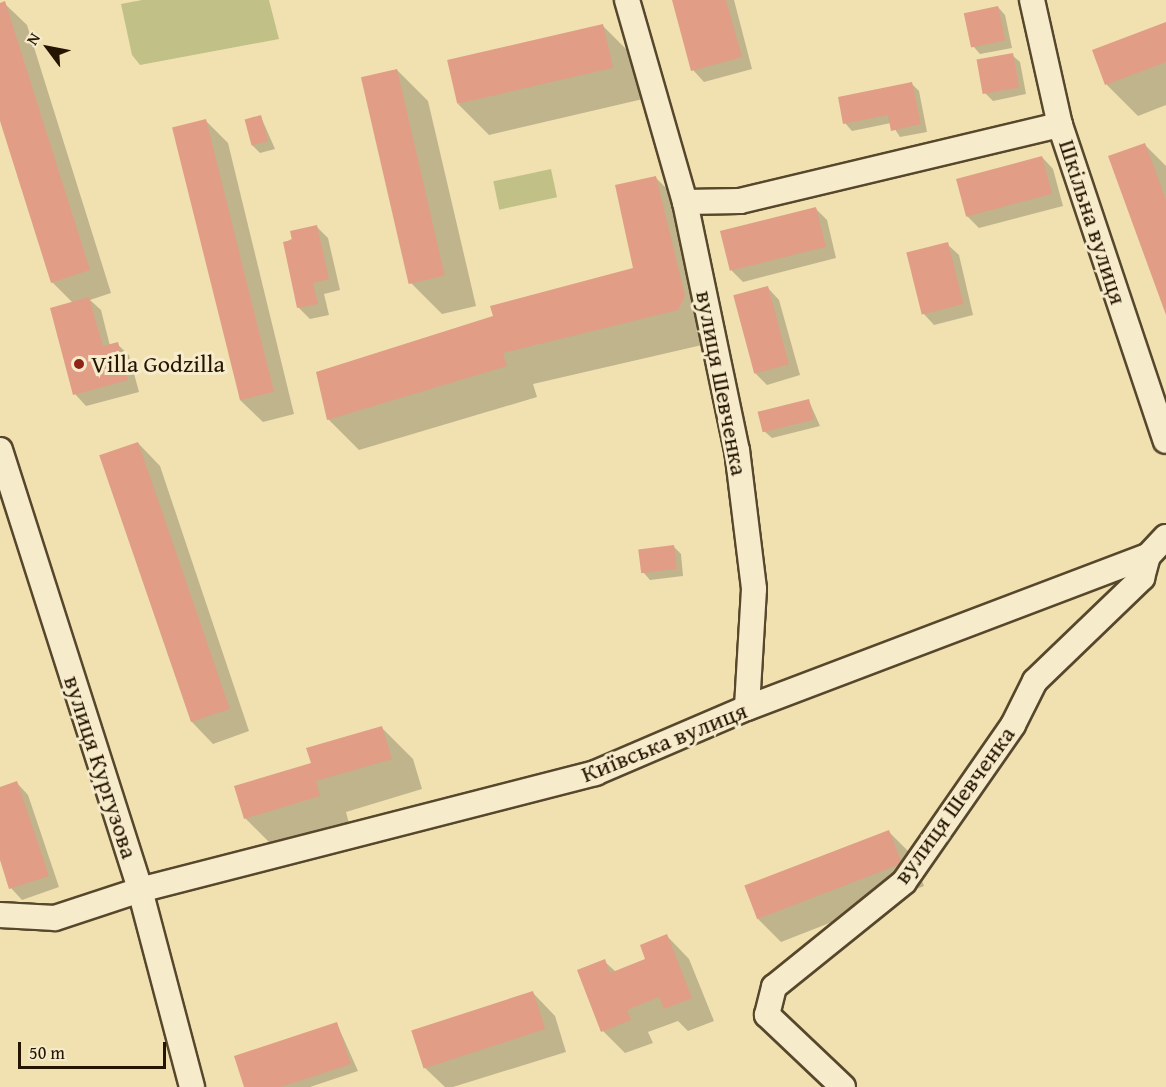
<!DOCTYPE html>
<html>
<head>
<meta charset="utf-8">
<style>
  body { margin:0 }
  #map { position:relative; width:1166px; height:1087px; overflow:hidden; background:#f1e1b1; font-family:"Gentium Book Plus",serif }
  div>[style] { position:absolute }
  .green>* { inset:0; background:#c1c187; transform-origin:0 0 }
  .shadow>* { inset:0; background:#0003 }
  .building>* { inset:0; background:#e19d86; transform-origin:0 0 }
  .roads { filter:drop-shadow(2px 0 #57472c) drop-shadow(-2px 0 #57472c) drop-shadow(0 2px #57472c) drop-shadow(0 -2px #57472c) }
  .minor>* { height:24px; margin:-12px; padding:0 12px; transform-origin:12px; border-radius:12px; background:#f6eccc }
  .dots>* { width:16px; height:16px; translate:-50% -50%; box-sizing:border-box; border:3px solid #f6eccc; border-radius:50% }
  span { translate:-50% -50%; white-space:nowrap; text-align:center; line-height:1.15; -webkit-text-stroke:6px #f6eccc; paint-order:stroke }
  .street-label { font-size:24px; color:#241400 }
  .poi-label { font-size:24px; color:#241400 }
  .left { translate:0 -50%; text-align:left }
  .north { position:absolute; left:18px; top:18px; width:60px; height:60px; -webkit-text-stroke:4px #f6eccc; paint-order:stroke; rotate:302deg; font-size:16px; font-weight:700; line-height:24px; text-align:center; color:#241400 }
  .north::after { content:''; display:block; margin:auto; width:21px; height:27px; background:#241400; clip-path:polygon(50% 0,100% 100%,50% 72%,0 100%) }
  .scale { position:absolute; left:18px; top:1042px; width:148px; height:27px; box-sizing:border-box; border:3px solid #241400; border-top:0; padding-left:8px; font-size:18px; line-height:21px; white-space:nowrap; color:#241400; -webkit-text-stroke:4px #f6eccc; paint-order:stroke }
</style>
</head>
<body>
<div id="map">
  <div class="green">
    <div style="clip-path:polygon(142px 0,269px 0,279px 39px,140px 65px,132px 55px,121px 4px)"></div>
    <div style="left:551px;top:169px;width:29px;height:59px;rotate:78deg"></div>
  </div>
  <div class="shadow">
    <div style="clip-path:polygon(674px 0,734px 0,752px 69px,704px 82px,693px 70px)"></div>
    <div style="clip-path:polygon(4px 3px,27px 25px,111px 293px,90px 300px,101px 310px,110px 346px,117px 344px,129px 355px,139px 392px,86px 406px,75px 394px,73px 303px,52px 282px,0 116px,0 4px)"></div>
    <div style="clip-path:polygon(998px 7px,1005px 15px,1012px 48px,980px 54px,973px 46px)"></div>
    <div style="clip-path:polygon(1166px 24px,1166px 105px,1138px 116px,1107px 85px,1094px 51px)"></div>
    <div style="clip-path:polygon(602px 25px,633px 56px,643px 99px,489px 135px,458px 104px)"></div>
    <div style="clip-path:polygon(1012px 55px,1020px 62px,1026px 94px,993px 101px,985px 93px)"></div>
    <div style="clip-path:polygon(397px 70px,428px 101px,476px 306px,442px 314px,411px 283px)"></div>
    <div style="clip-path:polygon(912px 84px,919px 91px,927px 132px,900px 137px,891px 123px,852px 131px,845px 123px)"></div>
    <div style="clip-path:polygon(261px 117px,275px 149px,260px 153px,252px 145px)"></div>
    <div style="clip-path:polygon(205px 120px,228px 143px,294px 414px,263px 422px,240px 400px)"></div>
    <div style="clip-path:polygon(1145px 145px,1166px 166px,1166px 311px)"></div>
    <div style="clip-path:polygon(1042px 157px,1053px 169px,1063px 206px,979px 228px,967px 216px)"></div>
    <div style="clip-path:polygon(655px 177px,686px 208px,715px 328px,702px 345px,533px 384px,537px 397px,359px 450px,328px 419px,495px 317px,635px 269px)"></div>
    <div style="clip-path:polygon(815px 208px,827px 220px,836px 258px,743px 282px,732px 271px,722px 232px)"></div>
    <div style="clip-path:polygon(316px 226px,328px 238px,340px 290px,324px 294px,329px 315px,310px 319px,299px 308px,284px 243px)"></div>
    <div style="clip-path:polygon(947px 244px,959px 255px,973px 315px,934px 325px,923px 313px)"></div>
    <div style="clip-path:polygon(768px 288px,779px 300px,800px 375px,767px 385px,755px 373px)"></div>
    <div style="clip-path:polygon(809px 401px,820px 426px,772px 438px,764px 431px)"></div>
    <div style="clip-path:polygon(138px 443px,160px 466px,249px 731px,213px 744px,191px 721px)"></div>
    <div style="clip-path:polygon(673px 546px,681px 554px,683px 576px,650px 580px,643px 572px)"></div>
    <div style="clip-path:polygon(382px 728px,413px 759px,422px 789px,346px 812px,350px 827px,276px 849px,245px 818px,313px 764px)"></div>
    <div style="clip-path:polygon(17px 783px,28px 795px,59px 887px,22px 900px,11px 888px,0 856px,0 789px)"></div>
    <div style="clip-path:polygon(889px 832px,911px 854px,924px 886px,781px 942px,758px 919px)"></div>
    <div style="clip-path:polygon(667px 936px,689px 959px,714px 1021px,688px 1031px,678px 1021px,648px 1032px,653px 1043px,625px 1053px,603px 1031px,604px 961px,616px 972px,647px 960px)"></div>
    <div style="clip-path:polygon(533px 993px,555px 1016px,566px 1052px,453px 1087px,445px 1087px,424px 1067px)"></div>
    <div style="clip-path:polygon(337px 1024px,358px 1071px,310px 1087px,245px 1087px)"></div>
  </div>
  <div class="building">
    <div style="clip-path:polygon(672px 0,726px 0,742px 57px,691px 71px)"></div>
    <div style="clip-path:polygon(5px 1px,90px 270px,51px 283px,0 121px,0 3px)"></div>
    <div style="left:998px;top:6px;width:35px;height:35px;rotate:78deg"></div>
    <div style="clip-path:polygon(1166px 22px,1166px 62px,1105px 85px,1092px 50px)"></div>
    <div style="left:603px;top:24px;width:45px;height:160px;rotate:77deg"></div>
    <div style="left:1013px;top:53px;width:35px;height:37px;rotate:80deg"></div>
    <div style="left:397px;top:69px;width:212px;height:37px;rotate:77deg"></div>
    <div style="clip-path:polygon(912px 82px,921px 124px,891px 131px,888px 115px,843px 124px,838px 97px)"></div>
    <div style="left:261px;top:115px;width:27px;height:17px;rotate:75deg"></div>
    <div style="left:206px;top:119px;width:281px;height:35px;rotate:76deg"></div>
    <div style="clip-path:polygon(1145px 143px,1166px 200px,1166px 315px,1108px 156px)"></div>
    <div style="left:1042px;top:156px;width:39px;height:89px;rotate:75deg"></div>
    <div style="clip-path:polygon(656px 176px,685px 296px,678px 310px,503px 353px,507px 366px,327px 420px,316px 372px,493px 316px,490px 306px,633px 268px,615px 185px)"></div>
    <div style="left:816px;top:207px;width:41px;height:99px;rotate:76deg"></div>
    <div style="clip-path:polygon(317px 225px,329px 279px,313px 283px,318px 304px,297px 308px,283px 242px,292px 240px,290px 231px)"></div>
    <div style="left:948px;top:242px;width:64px;height:43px;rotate:76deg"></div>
    <div style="left:768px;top:286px;width:81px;height:36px;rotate:75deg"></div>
    <div style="clip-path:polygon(89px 297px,103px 346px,118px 342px,128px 380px,73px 395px,50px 308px)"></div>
    <div style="left:809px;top:399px;width:21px;height:53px;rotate:76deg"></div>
    <div style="left:138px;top:442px;width:282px;height:41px;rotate:71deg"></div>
    <div style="left:674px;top:545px;width:24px;height:36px;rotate:83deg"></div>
    <div style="clip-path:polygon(382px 726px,392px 759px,316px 781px,320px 796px,244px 819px,234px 786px,311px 763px,306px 748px)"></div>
    <div style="clip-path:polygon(17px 781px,49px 876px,9px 889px,0 860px,0 787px)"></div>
    <div style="left:889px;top:830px;width:36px;height:155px;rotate:69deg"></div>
    <div style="clip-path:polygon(667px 934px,692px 998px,664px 1009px,659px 997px,627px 1010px,631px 1020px,601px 1032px,577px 970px,605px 959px,610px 973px,645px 959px,640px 945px)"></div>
    <div style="left:533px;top:991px;width:40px;height:128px;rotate:72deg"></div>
    <div style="clip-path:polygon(337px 1022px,351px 1064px,281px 1087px,244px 1087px,234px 1056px)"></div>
  </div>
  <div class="roads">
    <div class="minor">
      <div style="left:627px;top:0;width:210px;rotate:74deg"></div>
      <div style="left:685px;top:202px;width:55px;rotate:-1deg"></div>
      <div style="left:740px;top:201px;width:329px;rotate:-13.4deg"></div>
      <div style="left:1032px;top:0;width:128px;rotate:77.4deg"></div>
      <div style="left:1060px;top:125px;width:333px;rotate:71.5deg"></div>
      <div style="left:685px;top:202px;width:253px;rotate:78.2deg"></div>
      <div style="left:737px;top:450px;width:140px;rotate:83deg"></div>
      <div style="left:754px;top:589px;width:119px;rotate:93.4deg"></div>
      <div style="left:0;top:450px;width:462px;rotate:72.3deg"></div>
      <div style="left:140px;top:890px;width:204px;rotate:75.2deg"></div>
      <div style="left:0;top:915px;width:55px;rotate:3.1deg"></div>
      <div style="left:55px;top:918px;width:89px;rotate:-18.2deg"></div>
      <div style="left:140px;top:890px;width:470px;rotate:-14.4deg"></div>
      <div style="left:595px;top:773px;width:165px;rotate:-23.2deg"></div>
      <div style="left:747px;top:708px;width:429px;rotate:-20.8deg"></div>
      <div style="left:1148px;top:556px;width:26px;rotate:-47deg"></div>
      <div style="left:843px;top:1087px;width:105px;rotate:-136.5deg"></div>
      <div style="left:767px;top:1015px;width:29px;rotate:-76deg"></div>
      <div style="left:774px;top:987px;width:167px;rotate:-38.9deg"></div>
      <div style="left:904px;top:882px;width:191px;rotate:-55.2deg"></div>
      <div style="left:1013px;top:725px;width:49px;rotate:-63.4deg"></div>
      <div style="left:1035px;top:681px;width:149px;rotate:-43.9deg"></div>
      <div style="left:1142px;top:578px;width:23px;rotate:-75deg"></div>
    </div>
  </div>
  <div class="dots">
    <div style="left:79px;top:364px;background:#8f2418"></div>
  </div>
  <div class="street-label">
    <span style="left:1093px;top:222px;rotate:72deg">Шкільна вулиця</span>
    <span style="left:722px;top:383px;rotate:79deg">вулиця Шевченка</span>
    <span style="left:664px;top:742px;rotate:-22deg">Київська вулиця</span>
    <span style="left:101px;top:767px;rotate:72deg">вулиця Кургузова</span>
    <span style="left:954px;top:805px;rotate:-54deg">вулиця Шевченка</span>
  </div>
  <div class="poi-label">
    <span class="left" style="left:91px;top:364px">Villa Godzilla</span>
  </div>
  <div class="north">N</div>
  <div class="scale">50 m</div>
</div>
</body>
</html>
